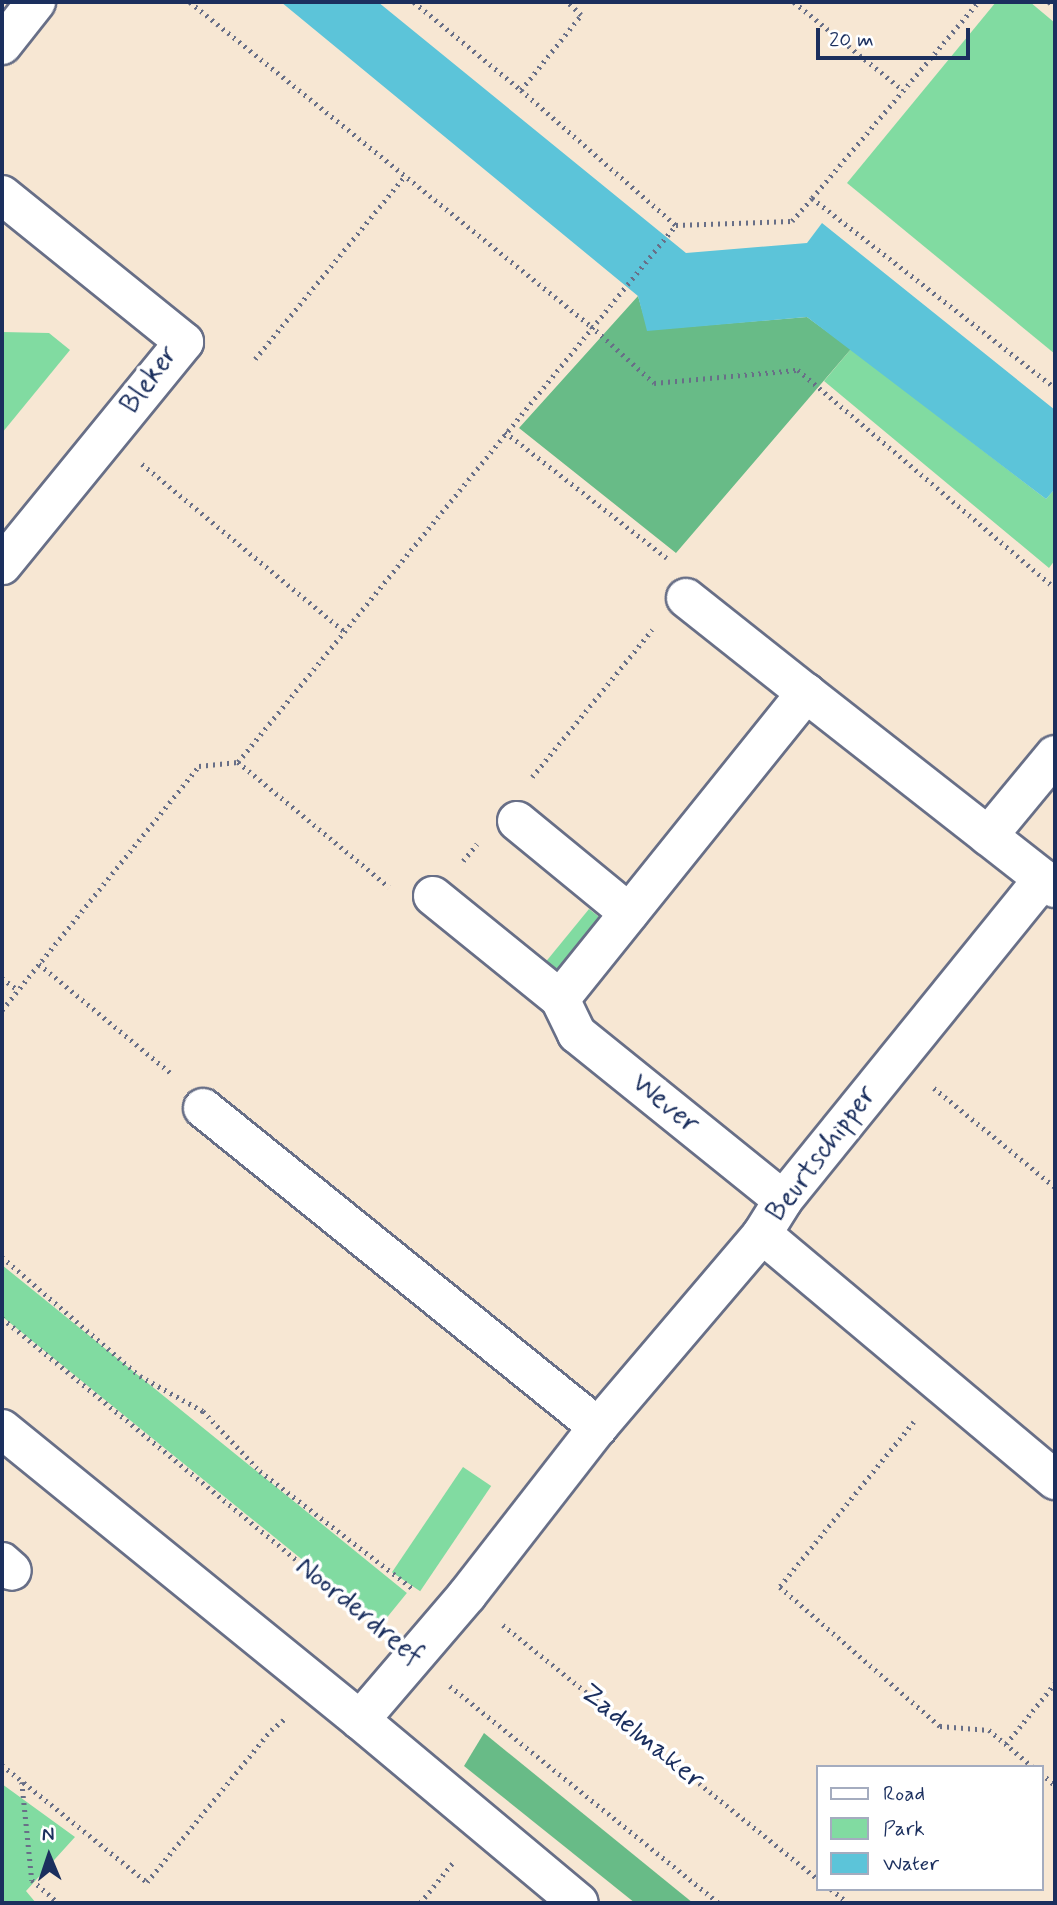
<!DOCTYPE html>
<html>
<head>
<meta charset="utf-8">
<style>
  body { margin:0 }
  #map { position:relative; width:1057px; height:1905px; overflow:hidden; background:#f7e7d3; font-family:Mynerve,sans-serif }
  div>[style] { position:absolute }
  .green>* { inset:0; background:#81dba1; transform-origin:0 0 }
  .forest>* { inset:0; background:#68bb87 }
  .water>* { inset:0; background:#5cc4d9 }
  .path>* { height:4.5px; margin-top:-2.25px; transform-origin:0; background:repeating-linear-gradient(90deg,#686f87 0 2px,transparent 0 7px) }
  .roads { filter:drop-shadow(2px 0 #686f87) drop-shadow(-2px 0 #686f87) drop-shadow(0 2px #686f87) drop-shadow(0 -2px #686f87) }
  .minor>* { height:38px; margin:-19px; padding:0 19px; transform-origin:19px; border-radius:19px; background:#fff }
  span { translate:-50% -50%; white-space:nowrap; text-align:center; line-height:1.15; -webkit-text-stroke:7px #fff; paint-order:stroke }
  .street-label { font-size:28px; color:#1b2f5e }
  .frame { position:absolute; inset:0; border:4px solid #1b2f5e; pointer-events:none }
  .legend { position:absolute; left:816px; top:1765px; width:228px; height:126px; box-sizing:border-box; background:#fff; border:2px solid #a4acbf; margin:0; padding:9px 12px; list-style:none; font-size:21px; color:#1b2f5e }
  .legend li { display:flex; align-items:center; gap:14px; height:35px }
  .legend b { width:35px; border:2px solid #a4acbf }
  .north { position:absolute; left:14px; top:1821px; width:70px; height:70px; -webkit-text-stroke:5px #fff; paint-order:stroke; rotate:358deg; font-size:19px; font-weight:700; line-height:28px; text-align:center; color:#1b2f5e }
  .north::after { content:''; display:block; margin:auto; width:24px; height:32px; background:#1b2f5e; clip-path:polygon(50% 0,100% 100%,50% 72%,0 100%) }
  .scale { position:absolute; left:816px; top:28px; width:154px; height:32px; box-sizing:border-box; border:4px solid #1b2f5e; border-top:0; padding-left:9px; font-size:21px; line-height:24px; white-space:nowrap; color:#1b2f5e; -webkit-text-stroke:5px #fff; paint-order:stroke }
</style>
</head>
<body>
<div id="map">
  <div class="green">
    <div style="clip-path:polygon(996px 2px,1030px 2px,1055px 23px,1055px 354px,847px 183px)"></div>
    <div style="clip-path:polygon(2px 332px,49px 333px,70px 350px,2px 433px)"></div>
    <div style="clip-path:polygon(851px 349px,1046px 499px,1055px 489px,1055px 560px,1049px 568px,824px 381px)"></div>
    <div style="clip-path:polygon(589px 909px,598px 916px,599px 922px,559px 972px,554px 972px,544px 964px)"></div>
    <div style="left:2px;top:1265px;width:521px;height:40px;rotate:39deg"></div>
    <div style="left:463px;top:1467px;width:34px;height:127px;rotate:34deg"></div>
    <div style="clip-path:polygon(2px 1784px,75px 1837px,26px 1891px,36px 1903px,2px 1903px)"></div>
  </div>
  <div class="forest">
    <div style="clip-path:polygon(638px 296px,648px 330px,807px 317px,851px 349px,676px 553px,519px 428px)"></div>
    <div style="clip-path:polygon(484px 1733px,693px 1903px,635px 1903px,464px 1766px)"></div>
  </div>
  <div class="water">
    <div style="clip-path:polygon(281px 2px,378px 2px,686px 253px,807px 243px,822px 223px,1055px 410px,1055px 489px,1046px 499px,807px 317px,647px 331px,638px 296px)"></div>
  </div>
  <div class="path">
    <div style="left:190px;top:2px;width:516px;rotate:38.94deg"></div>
    <div style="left:591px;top:326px;width:85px;rotate:42.1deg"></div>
    <div style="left:654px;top:383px;width:145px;rotate:-5.2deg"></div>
    <div style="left:798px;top:370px;width:337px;rotate:40.3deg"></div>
    <div style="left:414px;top:2px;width:139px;rotate:39.4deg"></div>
    <div style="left:521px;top:90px;width:206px;rotate:41.1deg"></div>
    <div style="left:794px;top:2px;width:140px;rotate:38.9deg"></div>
    <div style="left:1049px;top:2px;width:8px;rotate:40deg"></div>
    <div style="left:521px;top:90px;width:96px;rotate:-51.3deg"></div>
    <div style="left:581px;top:15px;width:19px;rotate:-137deg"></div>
    <div style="left:812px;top:198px;width:257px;rotate:-49.7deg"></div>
    <div style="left:255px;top:359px;width:237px;rotate:-50.7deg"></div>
    <div style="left:505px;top:432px;width:205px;rotate:37.9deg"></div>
    <div style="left:142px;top:464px;width:262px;rotate:39.6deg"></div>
    <div style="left:238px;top:762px;width:693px;rotate:-50.8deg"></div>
    <div style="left:676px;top:225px;width:116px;rotate:-2deg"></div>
    <div style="left:792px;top:221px;width:30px;rotate:-49deg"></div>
    <div style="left:812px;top:198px;width:308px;rotate:38deg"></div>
    <div style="left:532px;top:777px;width:190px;rotate:-50.8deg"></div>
    <div style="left:463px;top:861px;width:22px;rotate:-51deg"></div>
    <div style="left:39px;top:964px;width:174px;rotate:39.6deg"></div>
    <div style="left:2px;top:978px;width:20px;rotate:37deg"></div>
    <div style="left:2px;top:1010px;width:314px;rotate:-51.1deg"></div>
    <div style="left:199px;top:766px;width:39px;rotate:-6deg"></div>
    <div style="left:238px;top:762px;width:196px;rotate:39.6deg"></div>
    <div style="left:934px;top:1088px;width:156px;rotate:39.3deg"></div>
    <div style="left:2px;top:1257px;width:182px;rotate:40.8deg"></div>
    <div style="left:140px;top:1376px;width:72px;rotate:29.1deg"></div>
    <div style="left:203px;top:1411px;width:83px;rotate:46.5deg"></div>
    <div style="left:260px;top:1471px;width:192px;rotate:37.6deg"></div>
    <div style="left:2px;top:1318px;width:487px;rotate:39.4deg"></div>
    <div style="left:914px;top:1422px;width:213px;rotate:129.1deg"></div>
    <div style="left:780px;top:1587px;width:212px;rotate:41deg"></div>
    <div style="left:940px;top:1726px;width:49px;rotate:4.7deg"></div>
    <div style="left:989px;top:1730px;width:57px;rotate:40.1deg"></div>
    <div style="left:503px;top:1625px;width:403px;rotate:38.9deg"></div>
    <div style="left:450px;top:1686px;width:346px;rotate:38.9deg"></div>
    <div style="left:1006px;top:1744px;width:78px;rotate:-51.2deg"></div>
    <div style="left:2px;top:1765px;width:186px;rotate:38.9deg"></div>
    <div style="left:147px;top:1882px;width:196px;rotate:-50.8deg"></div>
    <div style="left:271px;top:1730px;width:19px;rotate:-39deg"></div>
    <div style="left:1041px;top:1773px;width:18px;rotate:41deg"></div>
    <div style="left:22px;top:1782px;width:99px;rotate:84.2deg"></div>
    <div style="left:32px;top:1880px;width:35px;rotate:41deg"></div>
    <div style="left:831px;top:1889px;width:22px;rotate:39deg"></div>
    <div style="left:420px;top:1903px;width:55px;rotate:-50.9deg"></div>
  </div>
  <div class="roads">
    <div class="minor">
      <div style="left:2px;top:45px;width:55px;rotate:-51.7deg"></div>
      <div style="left:2px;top:195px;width:234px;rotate:38.9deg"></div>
      <div style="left:184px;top:342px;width:288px;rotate:129.2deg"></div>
      <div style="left:686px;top:598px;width:153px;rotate:38.4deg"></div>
      <div style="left:517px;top:821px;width:145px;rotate:39.4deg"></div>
      <div style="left:988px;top:836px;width:105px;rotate:-50.4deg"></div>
      <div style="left:433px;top:896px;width:164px;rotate:39deg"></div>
      <div style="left:203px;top:1108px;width:508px;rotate:38.92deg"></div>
      <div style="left:783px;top:1200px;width:265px;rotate:-141.1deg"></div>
      <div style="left:577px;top:1034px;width:39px;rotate:-116deg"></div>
      <div style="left:560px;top:999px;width:393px;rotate:-51.2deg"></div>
      <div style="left:806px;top:693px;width:316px;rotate:38.1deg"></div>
      <div style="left:762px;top:1234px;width:383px;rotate:40deg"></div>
      <div style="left:2px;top:1429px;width:461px;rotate:39.1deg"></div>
      <div style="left:360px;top:1720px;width:285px;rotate:39.9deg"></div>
      <div style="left:2px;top:1562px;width:13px;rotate:42deg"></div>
      <div style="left:360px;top:1720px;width:165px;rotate:-49.4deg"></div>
      <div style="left:467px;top:1595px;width:213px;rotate:-52.1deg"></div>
      <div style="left:598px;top:1427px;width:253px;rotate:-49.6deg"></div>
      <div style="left:762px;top:1234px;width:40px;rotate:-58deg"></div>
      <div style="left:783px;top:1200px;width:413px;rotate:-51deg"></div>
    </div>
  </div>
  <div class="street-label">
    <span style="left:150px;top:380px;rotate:-54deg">Bleker</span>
    <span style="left:665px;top:1104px;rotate:39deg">Wever</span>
    <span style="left:822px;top:1154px;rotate:-53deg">Beurtschipper</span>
    <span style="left:359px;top:1612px;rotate:39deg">Noorderdreef</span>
    <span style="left:642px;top:1737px;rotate:39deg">Zadelmaker</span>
  </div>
  <div class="frame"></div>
  <ul class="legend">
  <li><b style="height:9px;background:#fff"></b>Road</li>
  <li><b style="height:19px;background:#81dba1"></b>Park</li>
  <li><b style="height:19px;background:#5cc4d9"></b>Water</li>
  </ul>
  <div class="north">N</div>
  <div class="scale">20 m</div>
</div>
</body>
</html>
